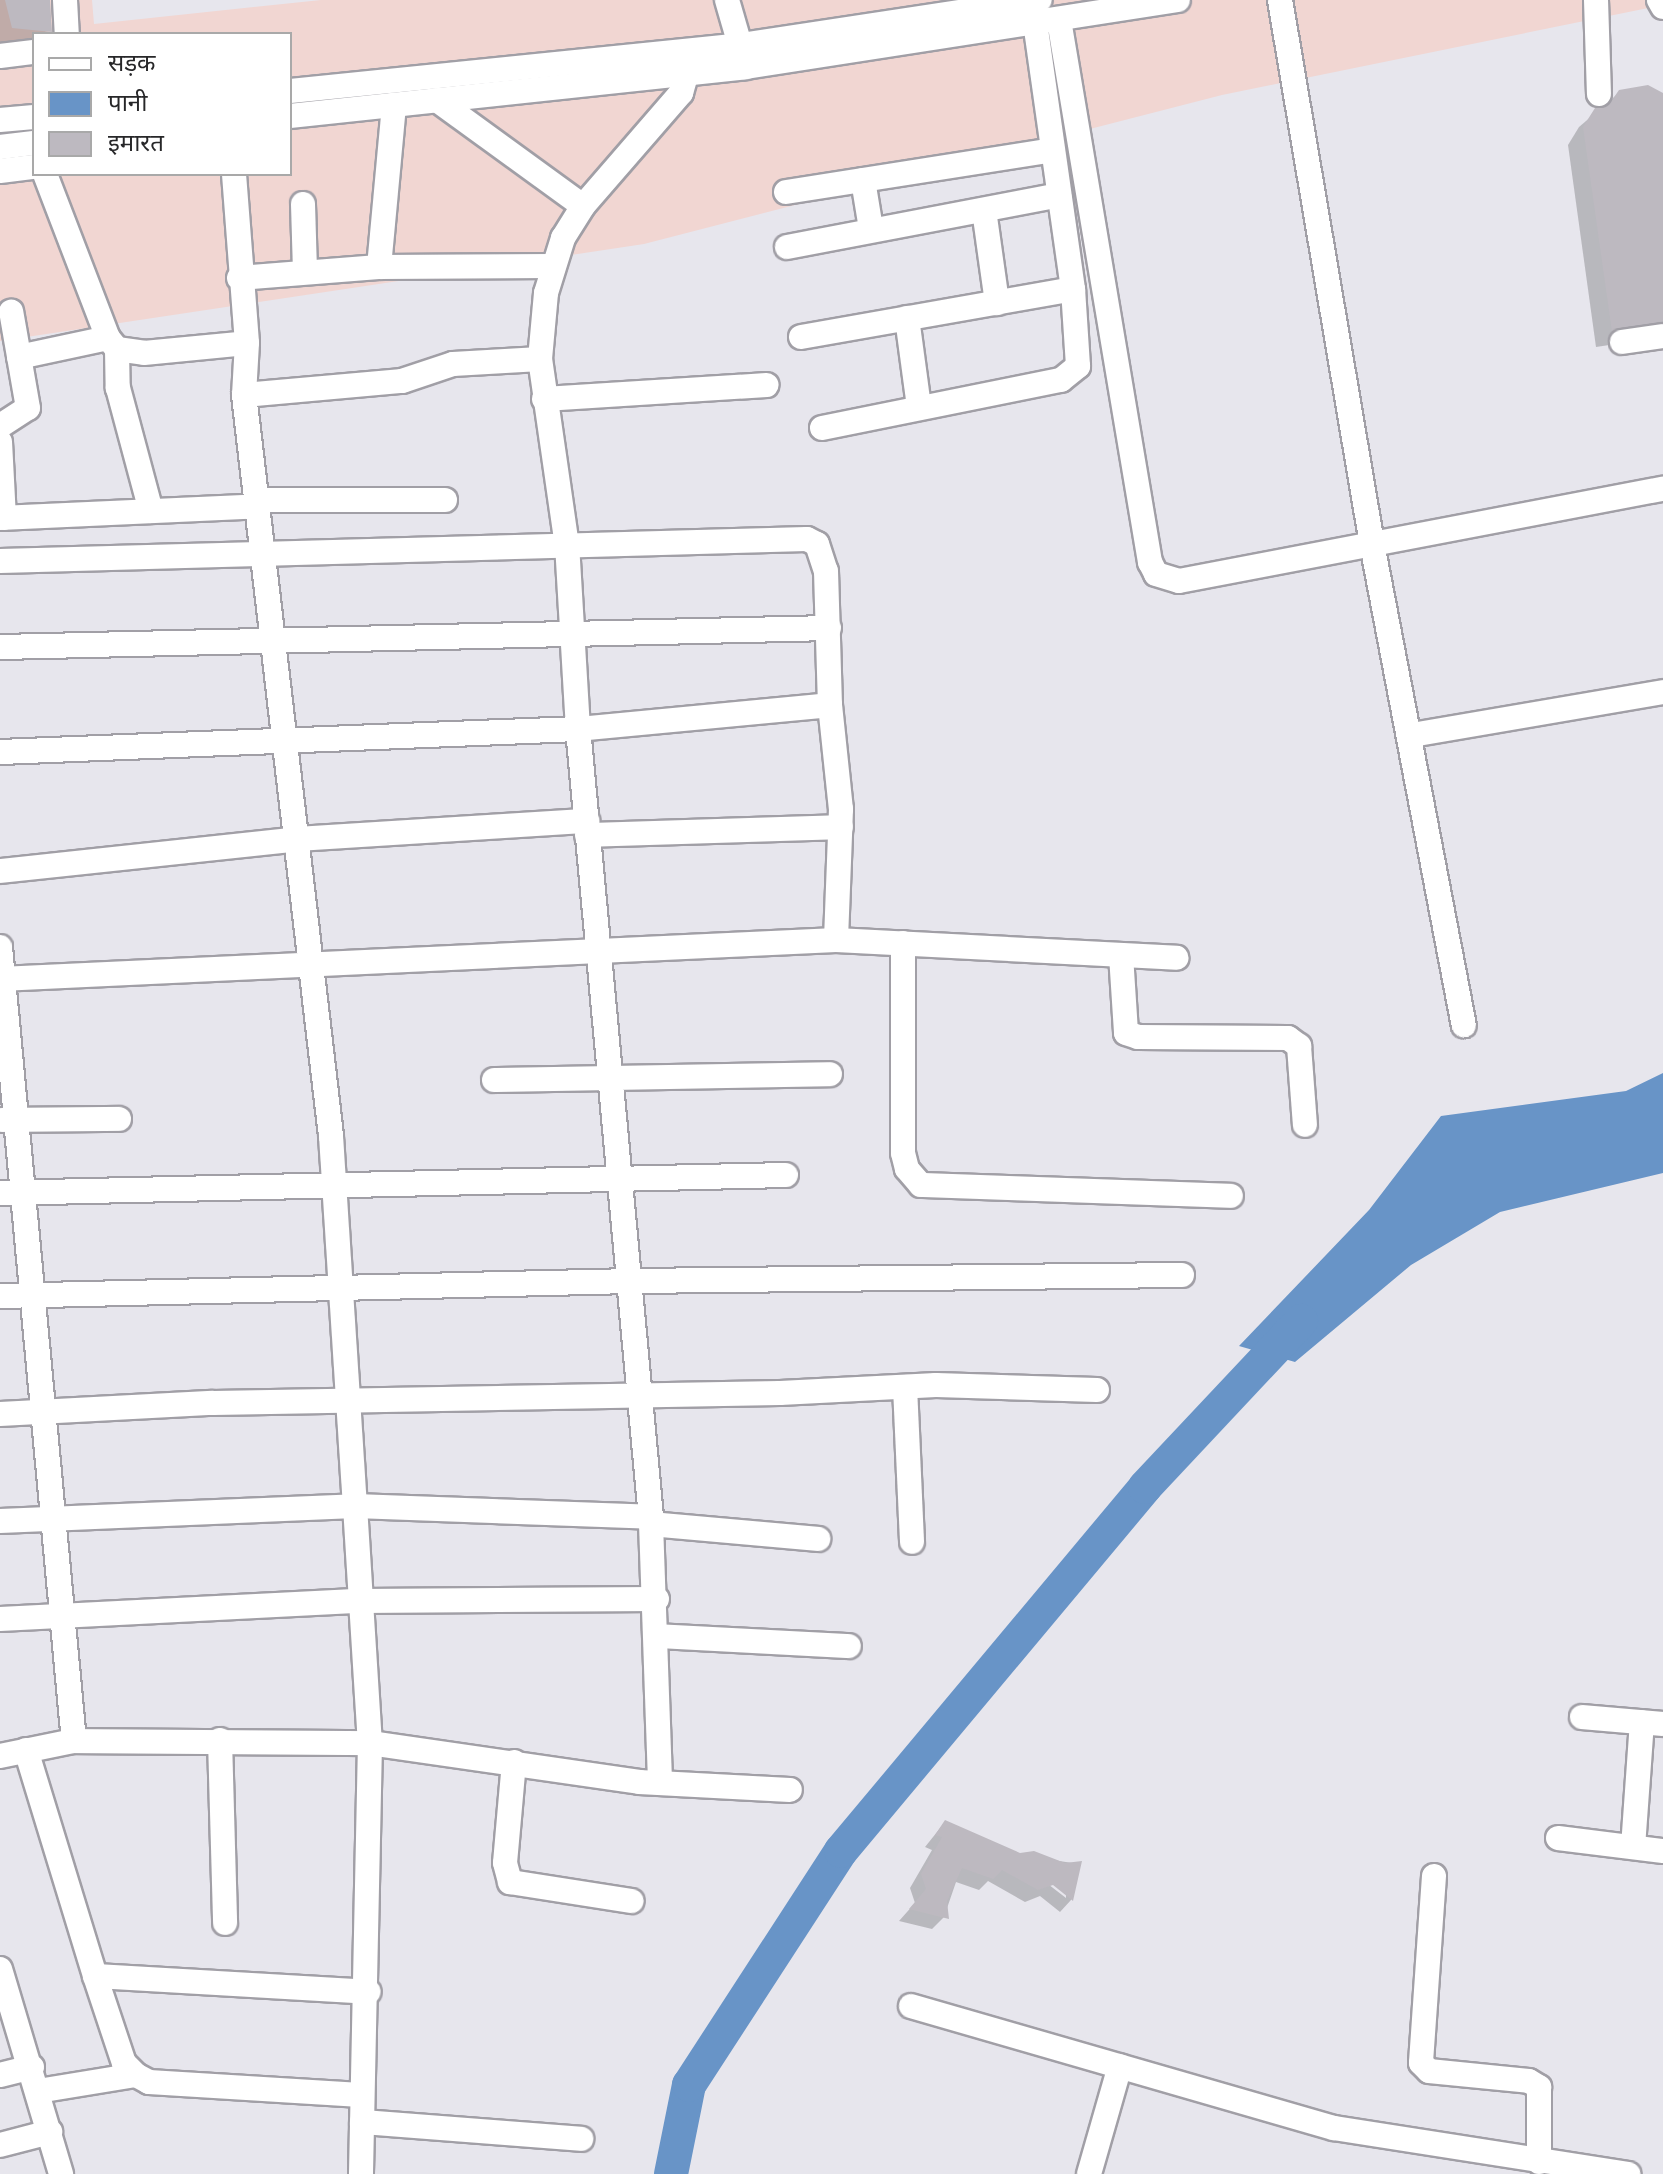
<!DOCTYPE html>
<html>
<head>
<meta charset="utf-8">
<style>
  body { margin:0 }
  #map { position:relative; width:1663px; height:2174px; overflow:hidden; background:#e7e6ed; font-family:Raleway,"Noto Sans Devanagari",sans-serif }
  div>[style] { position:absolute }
  .commercial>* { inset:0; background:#f1d6d2 }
  .water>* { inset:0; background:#6894c7 }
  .shadow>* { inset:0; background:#0003 }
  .river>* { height:34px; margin:-17px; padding:0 17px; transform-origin:17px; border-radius:17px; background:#6894c7 }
  .building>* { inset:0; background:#bdb9c0 }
  .roads { filter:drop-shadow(2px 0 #a19fa6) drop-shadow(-2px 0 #a19fa6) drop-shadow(0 2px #a19fa6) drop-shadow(0 -2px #a19fa6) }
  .minor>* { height:24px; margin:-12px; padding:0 12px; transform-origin:12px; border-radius:12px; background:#fff }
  span { translate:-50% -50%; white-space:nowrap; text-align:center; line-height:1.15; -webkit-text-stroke:6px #fff; paint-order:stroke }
  .legend { position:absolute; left:32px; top:32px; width:260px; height:144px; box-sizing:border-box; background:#fff; border:2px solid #a9a9a9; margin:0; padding:10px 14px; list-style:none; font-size:24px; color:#272729 }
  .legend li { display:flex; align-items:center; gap:16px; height:40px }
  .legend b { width:40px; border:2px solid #a9a9a9 }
</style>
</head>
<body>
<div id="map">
  <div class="commercial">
    <div style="clip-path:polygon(evenodd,0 0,92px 0,94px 24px,321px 0,1663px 0,1663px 5px,1222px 95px,644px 244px,0 341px,0 0,34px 34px,290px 34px,290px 174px,34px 174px,34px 34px)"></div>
  </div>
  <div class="water">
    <div style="clip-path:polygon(1663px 1073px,1663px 1173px,1500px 1212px,1411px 1265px,1295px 1362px,1239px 1346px,1369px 1210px,1441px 1116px,1626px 1091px)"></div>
  </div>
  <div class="shadow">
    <div style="clip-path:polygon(0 0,47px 0,50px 31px,34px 34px,34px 47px,0 54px)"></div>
    <div style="clip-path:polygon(1620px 92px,1663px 95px,1663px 337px,1596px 347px,1568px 145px,1579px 127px)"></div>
    <div style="clip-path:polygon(evenodd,945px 1822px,1020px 1855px,1079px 1864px,1071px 1900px,1060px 1912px,1040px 1896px,1025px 1902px,988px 1881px,979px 1890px,956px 1882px,944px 1917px,932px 1929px,899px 1921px,915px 1903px,910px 1888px,932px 1850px,925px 1847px,945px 1822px,1047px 1877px,1066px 1893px,1066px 1898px,1044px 1881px,1047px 1877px)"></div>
  </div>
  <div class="river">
    <div style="left:671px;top:2174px;width:91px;rotate:-78.6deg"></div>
    <div style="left:689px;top:2085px;width:279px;rotate:-57deg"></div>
    <div style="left:841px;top:1851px;width:474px;rotate:-50.1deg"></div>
    <div style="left:1145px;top:1487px;width:228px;rotate:-46.8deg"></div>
  </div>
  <div class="building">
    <div style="clip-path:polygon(5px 0,50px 0,52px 32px,12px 28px)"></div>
    <div style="clip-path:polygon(1648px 85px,1663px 93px,1663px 321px,1612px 332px,1583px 127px,1595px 108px,1608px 106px,1619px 90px)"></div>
    <div style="clip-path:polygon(945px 1820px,1020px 1853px,1034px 1851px,1065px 1863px,1082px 1861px,1073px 1901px,1053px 1885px,1038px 1890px,1002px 1870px,993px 1879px,962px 1868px,947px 1901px,949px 1919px,909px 1909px,926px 1889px,921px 1874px,942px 1837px,935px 1835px)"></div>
  </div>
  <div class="roads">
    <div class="minor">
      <div style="left:65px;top:0;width:34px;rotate:87deg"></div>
      <div style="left:727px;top:0;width:61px;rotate:73.9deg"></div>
      <div style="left:1280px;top:0;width:552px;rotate:80.4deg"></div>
      <div style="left:1372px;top:544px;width:490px;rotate:79.2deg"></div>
      <div style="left:1596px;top:0;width:94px;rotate:88.2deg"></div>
      <div style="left:1659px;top:0;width:8px;rotate:60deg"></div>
      <div style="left:1059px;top:20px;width:550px;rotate:80.47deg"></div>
      <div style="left:1150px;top:562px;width:13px;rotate:63deg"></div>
      <div style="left:1156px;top:574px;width:24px;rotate:17deg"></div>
      <div style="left:1179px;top:581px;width:493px;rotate:-10.8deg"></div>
      <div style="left:0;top:56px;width:34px;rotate:-7deg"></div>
      <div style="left:290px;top:91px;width:453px;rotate:-5.8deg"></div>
      <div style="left:741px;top:45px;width:302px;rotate:-8.6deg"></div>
      <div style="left:437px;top:100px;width:180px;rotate:36deg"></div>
      <div style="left:290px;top:116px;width:458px;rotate:-6.1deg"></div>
      <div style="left:745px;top:67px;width:438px;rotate:-8.8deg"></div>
      <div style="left:0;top:120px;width:34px;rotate:-5deg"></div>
      <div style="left:0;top:147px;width:34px;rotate:-7deg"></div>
      <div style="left:0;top:171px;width:34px;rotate:-7deg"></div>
      <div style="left:45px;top:174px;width:176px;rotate:69deg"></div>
      <div style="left:108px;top:338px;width:14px;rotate:51deg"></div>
      <div style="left:117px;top:349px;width:27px;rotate:8deg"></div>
      <div style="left:144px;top:353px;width:103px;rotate:-5.5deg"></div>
      <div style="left:234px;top:174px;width:169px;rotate:85.6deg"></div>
      <div style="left:247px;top:343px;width:52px;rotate:93.3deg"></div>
      <div style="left:244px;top:395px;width:746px;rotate:83.3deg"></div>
      <div style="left:331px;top:1136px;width:371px;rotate:86.3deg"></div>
      <div style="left:355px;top:1506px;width:237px;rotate:86.4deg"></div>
      <div style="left:370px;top:1743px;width:431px;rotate:91.2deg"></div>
      <div style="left:863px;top:180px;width:50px;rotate:80.7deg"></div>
      <div style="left:786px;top:192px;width:270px;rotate:-8.9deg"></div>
      <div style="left:303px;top:204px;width:68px;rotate:88.3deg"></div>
      <div style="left:984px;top:210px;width:94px;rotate:82deg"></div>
      <div style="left:787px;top:247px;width:277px;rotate:-10.8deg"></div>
      <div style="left:379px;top:267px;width:163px;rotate:-84.7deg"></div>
      <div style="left:239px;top:278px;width:140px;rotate:-4.5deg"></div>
      <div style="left:379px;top:267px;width:173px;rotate:-0.3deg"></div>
      <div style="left:907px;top:318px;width:90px;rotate:82.3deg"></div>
      <div style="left:801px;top:337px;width:276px;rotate:-10deg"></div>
      <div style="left:1622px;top:342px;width:41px;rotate:-8.3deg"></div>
      <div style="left:117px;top:349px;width:39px;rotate:89deg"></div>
      <div style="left:118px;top:388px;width:127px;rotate:75deg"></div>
      <div style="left:19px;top:357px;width:91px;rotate:-12.1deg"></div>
      <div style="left:244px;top:395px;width:159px;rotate:-5.1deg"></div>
      <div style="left:402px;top:381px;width:54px;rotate:-18.4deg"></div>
      <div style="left:453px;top:364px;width:87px;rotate:-3.3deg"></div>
      <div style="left:544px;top:399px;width:223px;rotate:-3.6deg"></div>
      <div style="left:0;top:426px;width:33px;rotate:-33deg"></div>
      <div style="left:28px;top:408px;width:98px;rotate:-99.9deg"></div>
      <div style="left:822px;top:428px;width:244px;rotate:-11.4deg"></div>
      <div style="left:1061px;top:380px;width:22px;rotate:-39deg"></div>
      <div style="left:1078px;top:366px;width:77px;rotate:-93.7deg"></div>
      <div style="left:1073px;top:289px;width:284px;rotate:-98.1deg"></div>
      <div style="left:0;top:442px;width:76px;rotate:87deg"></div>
      <div style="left:259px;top:500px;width:186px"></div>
      <div style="left:0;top:518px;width:260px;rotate:-2.6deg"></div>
      <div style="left:0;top:561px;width:807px;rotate:-1.56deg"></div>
      <div style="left:807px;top:539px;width:11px;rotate:27deg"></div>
      <div style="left:817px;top:544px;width:28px;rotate:72deg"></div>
      <div style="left:826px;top:571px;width:134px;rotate:88.3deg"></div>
      <div style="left:830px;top:705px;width:105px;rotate:84deg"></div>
      <div style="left:841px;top:809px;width:131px;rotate:92.2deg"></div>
      <div style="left:0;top:647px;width:829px;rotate:-1.31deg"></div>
      <div style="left:1412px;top:735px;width:255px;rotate:-9.7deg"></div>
      <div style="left:0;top:752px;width:578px;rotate:-2.28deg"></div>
      <div style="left:578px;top:729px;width:253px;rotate:-5.4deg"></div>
      <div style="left:587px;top:835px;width:254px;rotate:-1.8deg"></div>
      <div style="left:0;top:871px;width:299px;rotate:-6.1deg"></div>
      <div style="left:297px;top:839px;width:291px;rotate:-3.6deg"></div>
      <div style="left:903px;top:943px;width:210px;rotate:90deg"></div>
      <div style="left:903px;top:1153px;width:16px;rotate:76deg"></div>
      <div style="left:907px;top:1169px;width:21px;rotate:49deg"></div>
      <div style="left:921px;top:1185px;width:310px;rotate:2deg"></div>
      <div style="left:0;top:947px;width:797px;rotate:84.68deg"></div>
      <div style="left:74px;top:1741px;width:296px;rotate:0.4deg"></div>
      <div style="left:370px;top:1743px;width:272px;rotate:8.2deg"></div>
      <div style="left:639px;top:1782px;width:151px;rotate:3deg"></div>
      <div style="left:1121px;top:955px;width:78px;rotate:86.3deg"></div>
      <div style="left:1126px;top:1033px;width:13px;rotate:18deg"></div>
      <div style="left:1138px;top:1037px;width:150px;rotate:0.4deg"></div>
      <div style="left:1288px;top:1038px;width:14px;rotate:36deg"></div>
      <div style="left:1299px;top:1046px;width:79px;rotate:85.7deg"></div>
      <div style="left:0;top:979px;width:837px;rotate:-2.67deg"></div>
      <div style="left:836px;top:940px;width:341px;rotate:3deg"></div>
      <div style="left:494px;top:1080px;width:336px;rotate:-1deg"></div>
      <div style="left:2px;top:1120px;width:117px;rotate:-0.5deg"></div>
      <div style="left:0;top:1193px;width:786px;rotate:-1.31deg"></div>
      <div style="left:0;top:1296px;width:630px;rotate:-1.36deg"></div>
      <div style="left:630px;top:1281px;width:552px;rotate:-0.62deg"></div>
      <div style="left:905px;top:1387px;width:155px;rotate:87.4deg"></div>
      <div style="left:0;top:1414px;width:213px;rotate:-3deg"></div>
      <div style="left:213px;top:1403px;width:567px;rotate:-1.01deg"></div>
      <div style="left:780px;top:1393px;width:156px;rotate:-2.9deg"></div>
      <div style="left:936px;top:1385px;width:161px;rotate:1.8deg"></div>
      <div style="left:0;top:1521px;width:355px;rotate:-2.4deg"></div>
      <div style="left:355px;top:1506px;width:296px;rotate:2.1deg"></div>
      <div style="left:651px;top:1524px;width:168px;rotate:5.1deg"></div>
      <div style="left:0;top:1619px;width:360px;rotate:-2.9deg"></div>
      <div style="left:360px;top:1601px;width:297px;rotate:-0.4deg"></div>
      <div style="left:657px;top:1636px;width:192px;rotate:3deg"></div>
      <div style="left:1582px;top:1717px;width:81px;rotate:4.9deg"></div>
      <div style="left:220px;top:1740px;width:183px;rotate:88.4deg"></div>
      <div style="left:26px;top:1750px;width:236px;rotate:73deg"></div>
      <div style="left:95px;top:1976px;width:92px;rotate:71.6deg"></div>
      <div style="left:124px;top:2063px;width:17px;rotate:45deg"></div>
      <div style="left:136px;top:2075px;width:15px;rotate:28deg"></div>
      <div style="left:149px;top:2082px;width:212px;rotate:3.5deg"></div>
      <div style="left:0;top:1756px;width:76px;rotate:-11.5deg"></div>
      <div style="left:514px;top:1762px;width:101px;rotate:95.1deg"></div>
      <div style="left:505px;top:1863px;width:20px;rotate:75deg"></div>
      <div style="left:510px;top:1882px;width:123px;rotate:8.9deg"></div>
      <div style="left:660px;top:1781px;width:264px;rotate:-92deg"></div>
      <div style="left:651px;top:1517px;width:791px;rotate:-95.29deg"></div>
      <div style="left:578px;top:729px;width:183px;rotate:-93.4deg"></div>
      <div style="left:567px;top:546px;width:189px;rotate:-98.2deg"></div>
      <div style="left:540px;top:359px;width:66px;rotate:-84.8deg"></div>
      <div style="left:546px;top:293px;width:58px;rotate:-72.8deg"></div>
      <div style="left:563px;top:238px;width:38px;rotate:-58deg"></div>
      <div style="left:583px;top:206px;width:150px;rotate:-49.1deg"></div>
      <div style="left:681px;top:93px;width:44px;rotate:-74.1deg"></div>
      <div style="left:1558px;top:1838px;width:106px;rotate:7.1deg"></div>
      <div style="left:1633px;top:1847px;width:125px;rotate:-85.9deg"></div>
      <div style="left:1434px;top:1876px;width:187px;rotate:94deg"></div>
      <div style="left:1421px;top:2063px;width:11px;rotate:45deg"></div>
      <div style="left:1429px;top:2071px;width:100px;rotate:5.7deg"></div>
      <div style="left:1529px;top:2081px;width:12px;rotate:31deg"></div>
      <div style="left:1539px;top:2087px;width:75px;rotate:90deg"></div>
      <div style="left:0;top:1969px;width:214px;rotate:73.4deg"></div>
      <div style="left:95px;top:1976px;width:274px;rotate:3.3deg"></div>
      <div style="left:911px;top:2006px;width:440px;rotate:16.1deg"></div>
      <div style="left:1334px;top:2128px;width:298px;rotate:8.9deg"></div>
      <div style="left:0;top:2075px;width:33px;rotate:-14deg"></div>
      <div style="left:38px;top:2091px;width:99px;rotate:-9.3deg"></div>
      <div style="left:362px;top:2122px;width:220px;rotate:4.4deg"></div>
      <div style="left:0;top:2145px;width:52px;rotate:-14.6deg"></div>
      <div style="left:1089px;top:2174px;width:112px;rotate:-74deg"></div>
    </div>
  </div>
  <ul class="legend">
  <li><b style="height:10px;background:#fff"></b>सड़क</li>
  <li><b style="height:22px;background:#6894c7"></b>पानी</li>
  <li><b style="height:22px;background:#bdb9c0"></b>इमारत</li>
  </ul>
</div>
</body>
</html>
